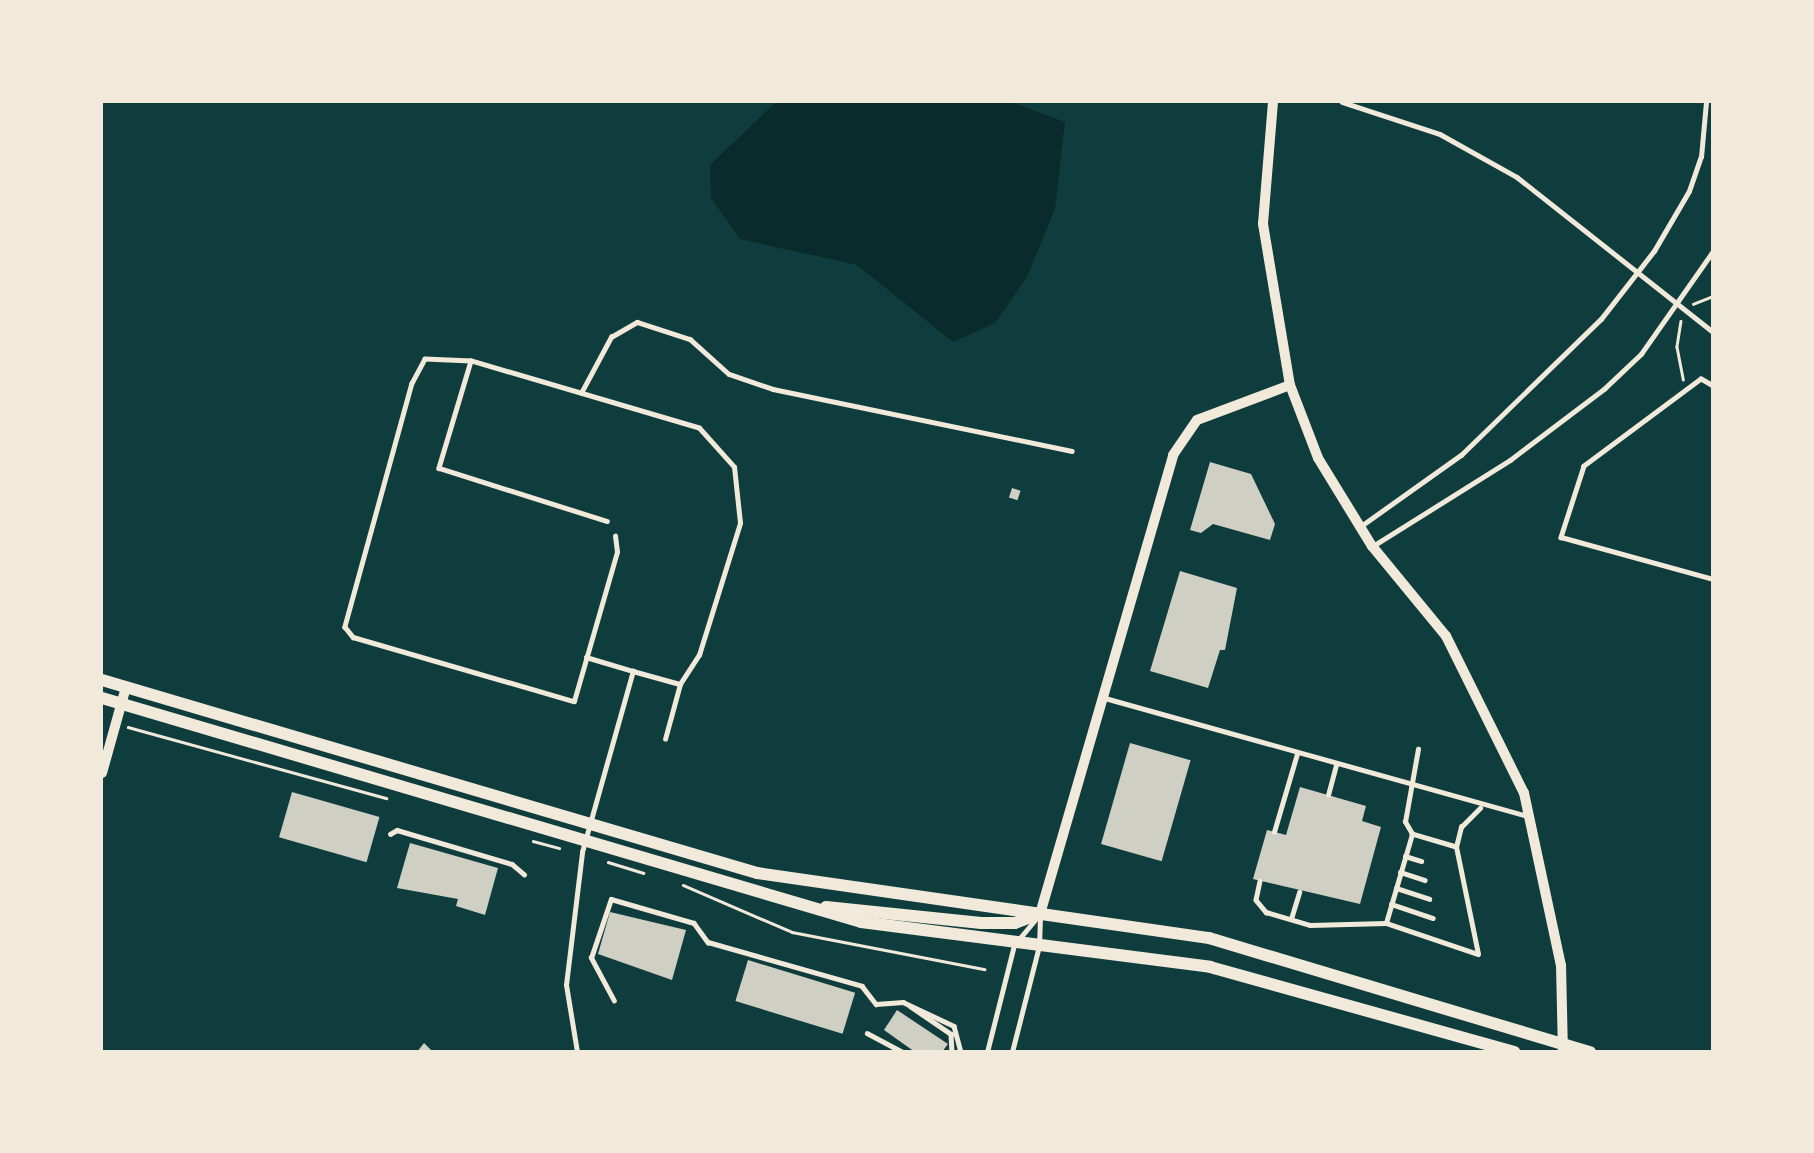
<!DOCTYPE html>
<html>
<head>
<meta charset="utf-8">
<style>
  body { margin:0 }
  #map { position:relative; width:1814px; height:1153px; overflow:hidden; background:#0f3d3e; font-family:"Public Sans",sans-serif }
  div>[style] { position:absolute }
  .water>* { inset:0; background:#0a2a2b }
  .building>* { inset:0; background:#cfcfc3; transform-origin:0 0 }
  .path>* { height:2.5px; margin:-1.25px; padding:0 1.25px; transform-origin:1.25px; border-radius:1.25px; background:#f1e9da }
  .service>* { height:4.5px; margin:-2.25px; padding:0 2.25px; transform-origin:2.25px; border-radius:2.25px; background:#f1e9da }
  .tertiary>* { height:10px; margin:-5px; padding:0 5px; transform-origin:5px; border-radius:5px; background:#f1e9da }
  .secondary>* { height:12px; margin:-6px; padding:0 6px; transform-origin:6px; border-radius:6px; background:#f1e9da }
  span { translate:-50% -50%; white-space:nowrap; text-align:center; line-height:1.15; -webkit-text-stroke:5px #f1e9da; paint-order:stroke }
  .frame { position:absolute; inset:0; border:103px solid #f1e9da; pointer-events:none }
</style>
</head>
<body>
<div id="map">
  <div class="water">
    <div style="clip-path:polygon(776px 102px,1011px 102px,1065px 122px,1055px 209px,1027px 277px,995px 323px,953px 342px,857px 265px,740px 239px,711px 198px,710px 165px)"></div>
  </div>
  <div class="building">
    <div style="clip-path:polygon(1210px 462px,1251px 474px,1275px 524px,1270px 540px,1213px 524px,1201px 533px,1190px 530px)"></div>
    <div style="left:1012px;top:488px;width:9px;height:10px;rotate:18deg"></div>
    <div style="clip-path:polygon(1180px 571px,1237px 588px,1225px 650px,1220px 650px,1208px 688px,1150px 671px)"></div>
    <div style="left:1130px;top:743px;width:63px;height:105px;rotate:16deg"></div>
    <div style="clip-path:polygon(1300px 787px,1366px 806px,1362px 821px,1381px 827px,1360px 904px,1253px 879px,1267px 830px,1286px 835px)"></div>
    <div style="left:292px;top:792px;width:91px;height:47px;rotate:16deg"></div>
    <div style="clip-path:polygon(410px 843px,498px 868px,485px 915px,456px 906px,458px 899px,397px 888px)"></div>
    <div style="clip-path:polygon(610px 912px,686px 930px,672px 980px,598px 954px)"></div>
    <div style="left:748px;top:960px;width:112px;height:43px;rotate:17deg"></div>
    <div style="clip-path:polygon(897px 1010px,948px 1044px,942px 1052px,915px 1052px,884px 1030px)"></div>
    <div style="clip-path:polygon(424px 1043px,433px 1052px,417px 1052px)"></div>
  </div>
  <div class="path">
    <div style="left:1693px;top:304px;width:22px;rotate:-22deg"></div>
    <div style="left:1681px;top:321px;width:26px;rotate:99deg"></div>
    <div style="left:1677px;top:347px;width:33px;rotate:79deg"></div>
    <div style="left:128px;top:727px;width:268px;rotate:15.4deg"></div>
    <div style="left:533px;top:841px;width:27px;rotate:15deg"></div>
    <div style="left:608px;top:862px;width:37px;rotate:17deg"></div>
    <div style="left:683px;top:885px;width:119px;rotate:23.3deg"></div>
    <div style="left:792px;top:932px;width:196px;rotate:10.9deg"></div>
  </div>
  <div class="service">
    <div style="left:1342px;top:102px;width:103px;rotate:18.1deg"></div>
    <div style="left:1440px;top:134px;width:88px;rotate:29.2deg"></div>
    <div style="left:1517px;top:177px;width:250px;rotate:38.3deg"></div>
    <div style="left:471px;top:361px;width:112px;rotate:106.7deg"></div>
    <div style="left:439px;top:468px;width:176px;rotate:17.5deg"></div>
    <div style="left:1713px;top:386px;width:14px;rotate:-150deg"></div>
    <div style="left:1701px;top:379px;width:146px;rotate:143.4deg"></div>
    <div style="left:1584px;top:466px;width:75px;rotate:107.9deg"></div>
    <div style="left:1561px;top:537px;width:158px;rotate:15.4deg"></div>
    <div style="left:581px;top:393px;width:64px;rotate:-61.8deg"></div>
    <div style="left:611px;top:337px;width:30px;rotate:-30deg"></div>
    <div style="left:637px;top:322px;width:56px;rotate:17.8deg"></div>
    <div style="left:690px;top:339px;width:52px;rotate:41.9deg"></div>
    <div style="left:729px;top:374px;width:46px;rotate:18.8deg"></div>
    <div style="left:773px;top:389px;width:305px;rotate:11.7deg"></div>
    <div style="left:1361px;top:526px;width:123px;rotate:-35.4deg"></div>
    <div style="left:1461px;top:455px;width:195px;rotate:-44.2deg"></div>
    <div style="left:1601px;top:319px;width:86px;rotate:-52.1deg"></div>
    <div style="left:1654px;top:251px;width:69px;rotate:-59.7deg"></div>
    <div style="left:1689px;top:191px;width:36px;rotate:-71deg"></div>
    <div style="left:1701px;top:157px;width:55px;rotate:-84.8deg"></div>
    <div style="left:1373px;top:546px;width:162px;rotate:-32.1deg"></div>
    <div style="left:1510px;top:460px;width:118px;rotate:-37.1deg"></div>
    <div style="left:1604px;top:389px;width:51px;rotate:-43.4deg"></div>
    <div style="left:1641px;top:354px;width:126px;rotate:-55deg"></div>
    <div style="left:586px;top:657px;width:49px;rotate:16.6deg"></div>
    <div style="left:1105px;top:698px;width:438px;rotate:15.6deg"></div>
    <div style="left:665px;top:739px;width:57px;rotate:-74.7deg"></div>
    <div style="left:1328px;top:795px;width:31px;rotate:-75deg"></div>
    <div style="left:1274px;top:832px;width:81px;rotate:-73.6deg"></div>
    <div style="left:390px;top:834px;width:8px;rotate:-30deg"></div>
    <div style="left:397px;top:830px;width:120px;rotate:16.5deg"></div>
    <div style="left:512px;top:864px;width:16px;rotate:40deg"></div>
    <div style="left:1456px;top:847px;width:21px;rotate:-76deg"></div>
    <div style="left:1461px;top:827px;width:27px;rotate:-45deg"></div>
    <div style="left:1405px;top:856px;width:17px;rotate:17deg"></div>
    <div style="left:1400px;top:872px;width:26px;rotate:18deg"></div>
    <div style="left:1260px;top:881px;width:19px;rotate:102deg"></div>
    <div style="left:1256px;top:900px;width:16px;rotate:50deg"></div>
    <div style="left:1266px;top:912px;width:46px;rotate:16.5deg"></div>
    <div style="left:1310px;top:925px;width:76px;rotate:-1.5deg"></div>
    <div style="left:1386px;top:923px;width:93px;rotate:-73.7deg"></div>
    <div style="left:1412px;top:834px;width:14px;rotate:-120deg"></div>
    <div style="left:1405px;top:822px;width:74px;rotate:-79.9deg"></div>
    <div style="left:1396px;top:888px;width:35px;rotate:18deg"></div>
    <div style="left:1391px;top:904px;width:44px;rotate:18.4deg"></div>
    <div style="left:1291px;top:919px;width:28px;rotate:-73deg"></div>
    <div style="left:1386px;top:923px;width:97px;rotate:18.6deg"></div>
    <div style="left:1478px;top:954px;width:109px;rotate:-101.6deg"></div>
    <div style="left:1456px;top:847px;width:46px;rotate:-163.5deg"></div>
    <div style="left:614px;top:1001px;width:49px;rotate:-118.1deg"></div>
    <div style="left:591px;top:958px;width:62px;rotate:-71.3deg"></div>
    <div style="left:611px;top:899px;width:86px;rotate:16.1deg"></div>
    <div style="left:694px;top:923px;width:24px;rotate:54deg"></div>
    <div style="left:708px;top:942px;width:160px;rotate:15.9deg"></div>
    <div style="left:862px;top:986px;width:23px;rotate:52deg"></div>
    <div style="left:876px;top:1004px;width:27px;rotate:-4deg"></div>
    <div style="left:903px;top:1002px;width:56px;rotate:25.2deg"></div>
    <div style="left:954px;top:1026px;width:27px;rotate:75deg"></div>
    <div style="left:910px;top:1006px;width:50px;rotate:34.3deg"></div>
    <div style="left:951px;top:1034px;width:18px;rotate:87deg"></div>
    <div style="left:867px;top:1033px;width:40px;rotate:28deg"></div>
    <div style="left:577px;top:1052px;width:68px;rotate:-99.3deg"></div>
    <div style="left:566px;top:985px;width:134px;rotate:-83.1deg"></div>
    <div style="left:582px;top:852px;width:188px;rotate:-74.3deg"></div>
    <div style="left:633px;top:671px;width:49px;rotate:15.5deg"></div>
    <div style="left:680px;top:684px;width:35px;rotate:-57deg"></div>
    <div style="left:699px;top:655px;width:138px;rotate:-72.7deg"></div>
    <div style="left:740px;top:523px;width:56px;rotate:-96.1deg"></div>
    <div style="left:734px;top:467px;width:52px;rotate:-131.9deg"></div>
    <div style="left:699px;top:428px;width:238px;rotate:-163.6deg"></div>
    <div style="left:471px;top:361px;width:46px;rotate:-177.5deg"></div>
    <div style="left:425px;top:359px;width:27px;rotate:118deg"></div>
    <div style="left:412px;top:383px;width:253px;rotate:105.4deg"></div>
    <div style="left:345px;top:627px;width:13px;rotate:51deg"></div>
    <div style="left:353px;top:637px;width:230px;rotate:16.2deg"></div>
    <div style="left:574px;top:701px;width:155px;rotate:-73.9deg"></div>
    <div style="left:617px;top:552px;width:16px;rotate:-97deg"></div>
    <div style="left:987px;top:1052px;width:110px;rotate:-75.8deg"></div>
    <div style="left:1014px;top:945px;width:33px;rotate:-50deg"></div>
    <div style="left:1012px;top:1052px;width:109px;rotate:-75.7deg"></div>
    <div style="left:1039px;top:946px;width:31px;rotate:-88deg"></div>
  </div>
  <div class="tertiary">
    <div style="left:1273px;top:102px;width:122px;rotate:94.7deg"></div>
    <div style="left:1263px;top:224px;width:163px;rotate:80.5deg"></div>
    <div style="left:1290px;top:385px;width:78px;rotate:69deg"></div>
    <div style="left:1318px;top:458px;width:103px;rotate:58.5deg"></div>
    <div style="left:1372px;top:546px;width:117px;rotate:50.6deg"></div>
    <div style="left:1446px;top:636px;width:175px;rotate:63.6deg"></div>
    <div style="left:1524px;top:793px;width:176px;rotate:77.9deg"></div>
    <div style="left:1561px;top:965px;width:87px;rotate:88.7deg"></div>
    <div style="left:102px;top:773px;width:89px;rotate:-74.4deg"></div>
    <div style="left:1040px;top:914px;width:478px;rotate:-73.8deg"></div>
    <div style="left:1173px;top:455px;width:42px;rotate:-55.6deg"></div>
    <div style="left:1197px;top:420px;width:99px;rotate:-20.6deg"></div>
  </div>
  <div class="secondary">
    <div style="left:102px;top:680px;width:683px;rotate:16.42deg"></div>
    <div style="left:757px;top:873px;width:457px;rotate:8.2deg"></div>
    <div style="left:1209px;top:938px;width:398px;rotate:16.7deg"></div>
    <div style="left:102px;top:698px;width:791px;rotate:16.44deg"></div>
    <div style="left:861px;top:922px;width:352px;rotate:7.3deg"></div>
    <div style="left:1210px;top:967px;width:316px;rotate:15.6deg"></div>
    <div style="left:826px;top:907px;width:156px;rotate:5.9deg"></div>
    <div style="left:981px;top:923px;width:34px"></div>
    <div style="left:1015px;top:923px;width:22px;rotate:-21deg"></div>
  </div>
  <div class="frame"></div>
</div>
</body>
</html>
